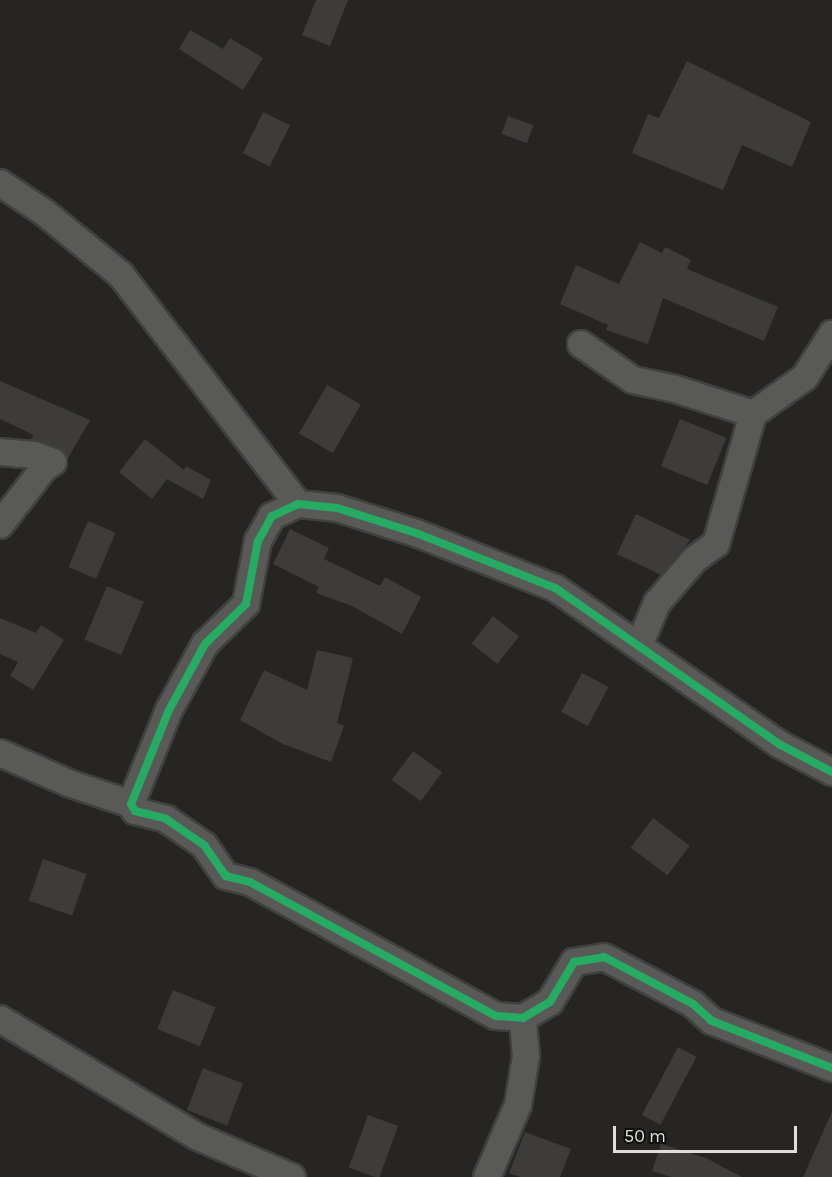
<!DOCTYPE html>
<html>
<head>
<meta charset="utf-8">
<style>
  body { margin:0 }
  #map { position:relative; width:832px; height:1177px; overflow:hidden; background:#262524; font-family:Karla,sans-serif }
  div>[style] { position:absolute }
  .building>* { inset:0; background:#3d3c3b; transform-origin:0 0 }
  .roads { filter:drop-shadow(2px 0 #41403f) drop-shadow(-2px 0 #41403f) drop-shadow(0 2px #41403f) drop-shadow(0 -2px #41403f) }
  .minor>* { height:26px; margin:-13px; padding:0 13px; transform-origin:13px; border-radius:13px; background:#595958 }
  .cycleway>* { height:8px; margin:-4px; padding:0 4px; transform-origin:4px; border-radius:4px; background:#26ab63 }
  span { translate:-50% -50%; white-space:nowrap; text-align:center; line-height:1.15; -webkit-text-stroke:4.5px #0f0f0e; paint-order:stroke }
  .scale { position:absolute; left:613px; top:1126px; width:184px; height:27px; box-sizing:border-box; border:3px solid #dfdedd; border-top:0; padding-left:8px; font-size:18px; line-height:21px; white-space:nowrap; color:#dfdedd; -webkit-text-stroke:4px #0f0f0e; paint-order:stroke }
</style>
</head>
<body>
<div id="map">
  <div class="building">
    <div style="clip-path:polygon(316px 0,348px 0,330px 46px,302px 35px)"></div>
    <div style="clip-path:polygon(190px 30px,223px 49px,230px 38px,263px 58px,243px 90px,179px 49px)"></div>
    <div style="clip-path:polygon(687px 61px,811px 122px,792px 167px,742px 145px,723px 190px,632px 153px,648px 114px,659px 118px)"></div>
    <div style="left:263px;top:112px;width:30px;height:46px;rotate:26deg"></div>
    <div style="left:508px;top:116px;width:27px;height:19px;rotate:20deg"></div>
    <div style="clip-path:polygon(640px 242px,662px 253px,665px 247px,691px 260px,687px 269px,778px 307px,764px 341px,663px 298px,648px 344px,606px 330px,608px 325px,560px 304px,576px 265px,619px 284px)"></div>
    <div style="clip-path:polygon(0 381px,90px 420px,68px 458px,59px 448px,30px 440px,34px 435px,0 419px)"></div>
    <div style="left:327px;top:385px;width:39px;height:56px;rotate:30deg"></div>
    <div style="left:680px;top:419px;width:50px;height:51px;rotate:22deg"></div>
    <div style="clip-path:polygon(145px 439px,184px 470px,186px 466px,211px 480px,203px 499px,167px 479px,152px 499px,119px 472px)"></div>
    <div style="clip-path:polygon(636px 514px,690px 540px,661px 575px,617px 554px)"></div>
    <div style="left:88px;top:521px;width:30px;height:50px;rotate:23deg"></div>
    <div style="clip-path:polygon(290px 529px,329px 548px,324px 559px,380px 586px,385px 577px,421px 597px,402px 634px,352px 606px,316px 593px,319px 587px,273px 564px)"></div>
    <div style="left:107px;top:586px;width:40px;height:58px;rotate:23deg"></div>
    <div style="left:493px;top:616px;width:33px;height:35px;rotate:38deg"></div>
    <div style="clip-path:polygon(0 618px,36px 633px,41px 625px,64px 640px,33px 690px,10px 676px,18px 662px,0 654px)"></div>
    <div style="clip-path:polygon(317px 650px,353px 658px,337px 723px,344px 726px,331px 762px,283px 744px,240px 720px,264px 670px,307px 690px)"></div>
    <div style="left:582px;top:673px;width:30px;height:44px;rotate:28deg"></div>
    <div style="left:413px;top:751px;width:36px;height:36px;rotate:36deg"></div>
    <div style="left:653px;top:818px;width:46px;height:37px;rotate:37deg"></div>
    <div style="left:43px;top:859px;width:46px;height:44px;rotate:19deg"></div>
    <div style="left:173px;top:990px;width:46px;height:42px;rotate:22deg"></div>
    <div style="left:678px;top:1047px;width:21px;height:77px;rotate:28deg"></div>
    <div style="left:203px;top:1068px;width:43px;height:45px;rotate:21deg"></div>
    <div style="clip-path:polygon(832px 1112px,832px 1177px,803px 1177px)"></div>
    <div style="left:368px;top:1115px;width:32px;height:56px;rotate:20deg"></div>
    <div style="clip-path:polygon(525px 1132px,571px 1149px,560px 1177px,520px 1177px,509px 1173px)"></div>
    <div style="clip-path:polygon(661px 1144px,706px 1158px,742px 1177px,671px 1177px,652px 1171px)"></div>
  </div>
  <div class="roads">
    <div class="minor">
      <div style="left:0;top:183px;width:54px;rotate:33.7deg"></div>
      <div style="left:45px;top:213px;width:98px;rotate:39.2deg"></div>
      <div style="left:121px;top:275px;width:289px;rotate:52.3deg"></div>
      <div style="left:581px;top:344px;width:63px;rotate:34.7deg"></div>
      <div style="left:633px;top:380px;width:40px;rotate:12deg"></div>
      <div style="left:672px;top:388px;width:85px;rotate:17.8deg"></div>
      <div style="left:0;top:452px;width:34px;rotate:5deg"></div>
      <div style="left:34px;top:455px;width:20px;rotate:20deg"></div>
      <div style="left:53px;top:462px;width:11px;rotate:146deg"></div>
      <div style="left:44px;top:468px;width:72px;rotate:127.7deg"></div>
      <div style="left:639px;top:646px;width:47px;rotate:-67.3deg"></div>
      <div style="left:657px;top:603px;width:58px;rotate:-49.2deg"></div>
      <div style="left:695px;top:559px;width:26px;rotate:-36deg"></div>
      <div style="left:716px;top:544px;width:135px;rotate:-74.1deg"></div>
      <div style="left:753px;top:414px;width:64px;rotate:-35.4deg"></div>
      <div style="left:805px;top:377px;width:51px;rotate:-57.9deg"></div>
      <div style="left:0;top:753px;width:77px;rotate:23.6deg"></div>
      <div style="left:71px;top:784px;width:63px;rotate:18.4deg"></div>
      <div style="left:832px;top:772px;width:60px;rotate:-152.2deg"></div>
      <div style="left:779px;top:744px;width:273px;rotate:-145.1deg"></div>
      <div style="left:555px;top:588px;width:149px;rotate:-158.4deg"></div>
      <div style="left:416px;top:533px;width:83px;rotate:-162.4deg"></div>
      <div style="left:337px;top:508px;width:39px;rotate:-174deg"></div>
      <div style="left:298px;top:504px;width:29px;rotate:155deg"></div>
      <div style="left:272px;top:516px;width:29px;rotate:119deg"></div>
      <div style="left:258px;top:541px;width:64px;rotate:100.8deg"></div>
      <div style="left:246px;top:604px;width:57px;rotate:135.7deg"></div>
      <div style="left:205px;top:644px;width:75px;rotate:118.6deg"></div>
      <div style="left:169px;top:710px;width:101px;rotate:112deg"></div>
      <div style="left:131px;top:804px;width:8px;rotate:60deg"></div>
      <div style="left:135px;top:811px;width:32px;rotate:14deg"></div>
      <div style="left:166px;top:819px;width:46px;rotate:34.4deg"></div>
      <div style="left:204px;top:845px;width:38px;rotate:55deg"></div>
      <div style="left:226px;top:876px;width:25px;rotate:14deg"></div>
      <div style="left:250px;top:882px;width:280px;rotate:28.6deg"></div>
      <div style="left:496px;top:1016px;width:27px;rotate:4deg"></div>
      <div style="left:523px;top:1018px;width:31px;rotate:-31deg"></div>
      <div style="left:550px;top:1002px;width:47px;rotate:-59deg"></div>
      <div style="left:574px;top:962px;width:30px;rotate:-9deg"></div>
      <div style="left:604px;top:957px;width:101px;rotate:27.8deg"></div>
      <div style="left:693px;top:1004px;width:25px;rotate:42deg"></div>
      <div style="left:712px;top:1021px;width:129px;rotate:21.4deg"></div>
      <div style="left:0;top:1019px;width:230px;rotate:30.8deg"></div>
      <div style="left:198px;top:1137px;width:102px;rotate:23.1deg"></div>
      <div style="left:487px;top:1177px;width:78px;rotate:-66.7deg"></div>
      <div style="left:518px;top:1105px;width:50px;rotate:-80.7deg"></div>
      <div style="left:526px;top:1056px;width:38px;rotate:-95deg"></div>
    </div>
  </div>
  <div class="cycleway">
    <div style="left:832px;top:772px;width:60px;rotate:-152.2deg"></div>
    <div style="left:779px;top:744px;width:273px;rotate:-145.1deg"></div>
    <div style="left:555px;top:588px;width:149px;rotate:-158.4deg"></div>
    <div style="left:416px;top:533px;width:83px;rotate:-162.4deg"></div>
    <div style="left:337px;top:508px;width:39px;rotate:-174deg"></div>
    <div style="left:298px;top:504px;width:29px;rotate:155deg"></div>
    <div style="left:272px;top:516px;width:29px;rotate:119deg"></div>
    <div style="left:258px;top:541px;width:64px;rotate:100.8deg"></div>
    <div style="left:246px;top:604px;width:57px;rotate:135.7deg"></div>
    <div style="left:205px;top:644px;width:75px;rotate:118.6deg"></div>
    <div style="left:169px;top:710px;width:101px;rotate:112deg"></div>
    <div style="left:131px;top:804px;width:8px;rotate:60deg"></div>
    <div style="left:135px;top:811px;width:32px;rotate:14deg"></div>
    <div style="left:166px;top:819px;width:46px;rotate:34.4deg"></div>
    <div style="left:204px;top:845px;width:38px;rotate:55deg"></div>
    <div style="left:226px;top:876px;width:25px;rotate:14deg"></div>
    <div style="left:250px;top:882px;width:280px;rotate:28.6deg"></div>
    <div style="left:496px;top:1016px;width:27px;rotate:4deg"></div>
    <div style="left:523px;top:1018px;width:31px;rotate:-31deg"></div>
    <div style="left:550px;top:1002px;width:47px;rotate:-59deg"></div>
    <div style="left:574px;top:962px;width:30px;rotate:-9deg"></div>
    <div style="left:604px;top:957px;width:101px;rotate:27.8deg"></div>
    <div style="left:693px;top:1004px;width:25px;rotate:42deg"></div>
    <div style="left:712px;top:1021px;width:129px;rotate:21.4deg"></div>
  </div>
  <div class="scale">50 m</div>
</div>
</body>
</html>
